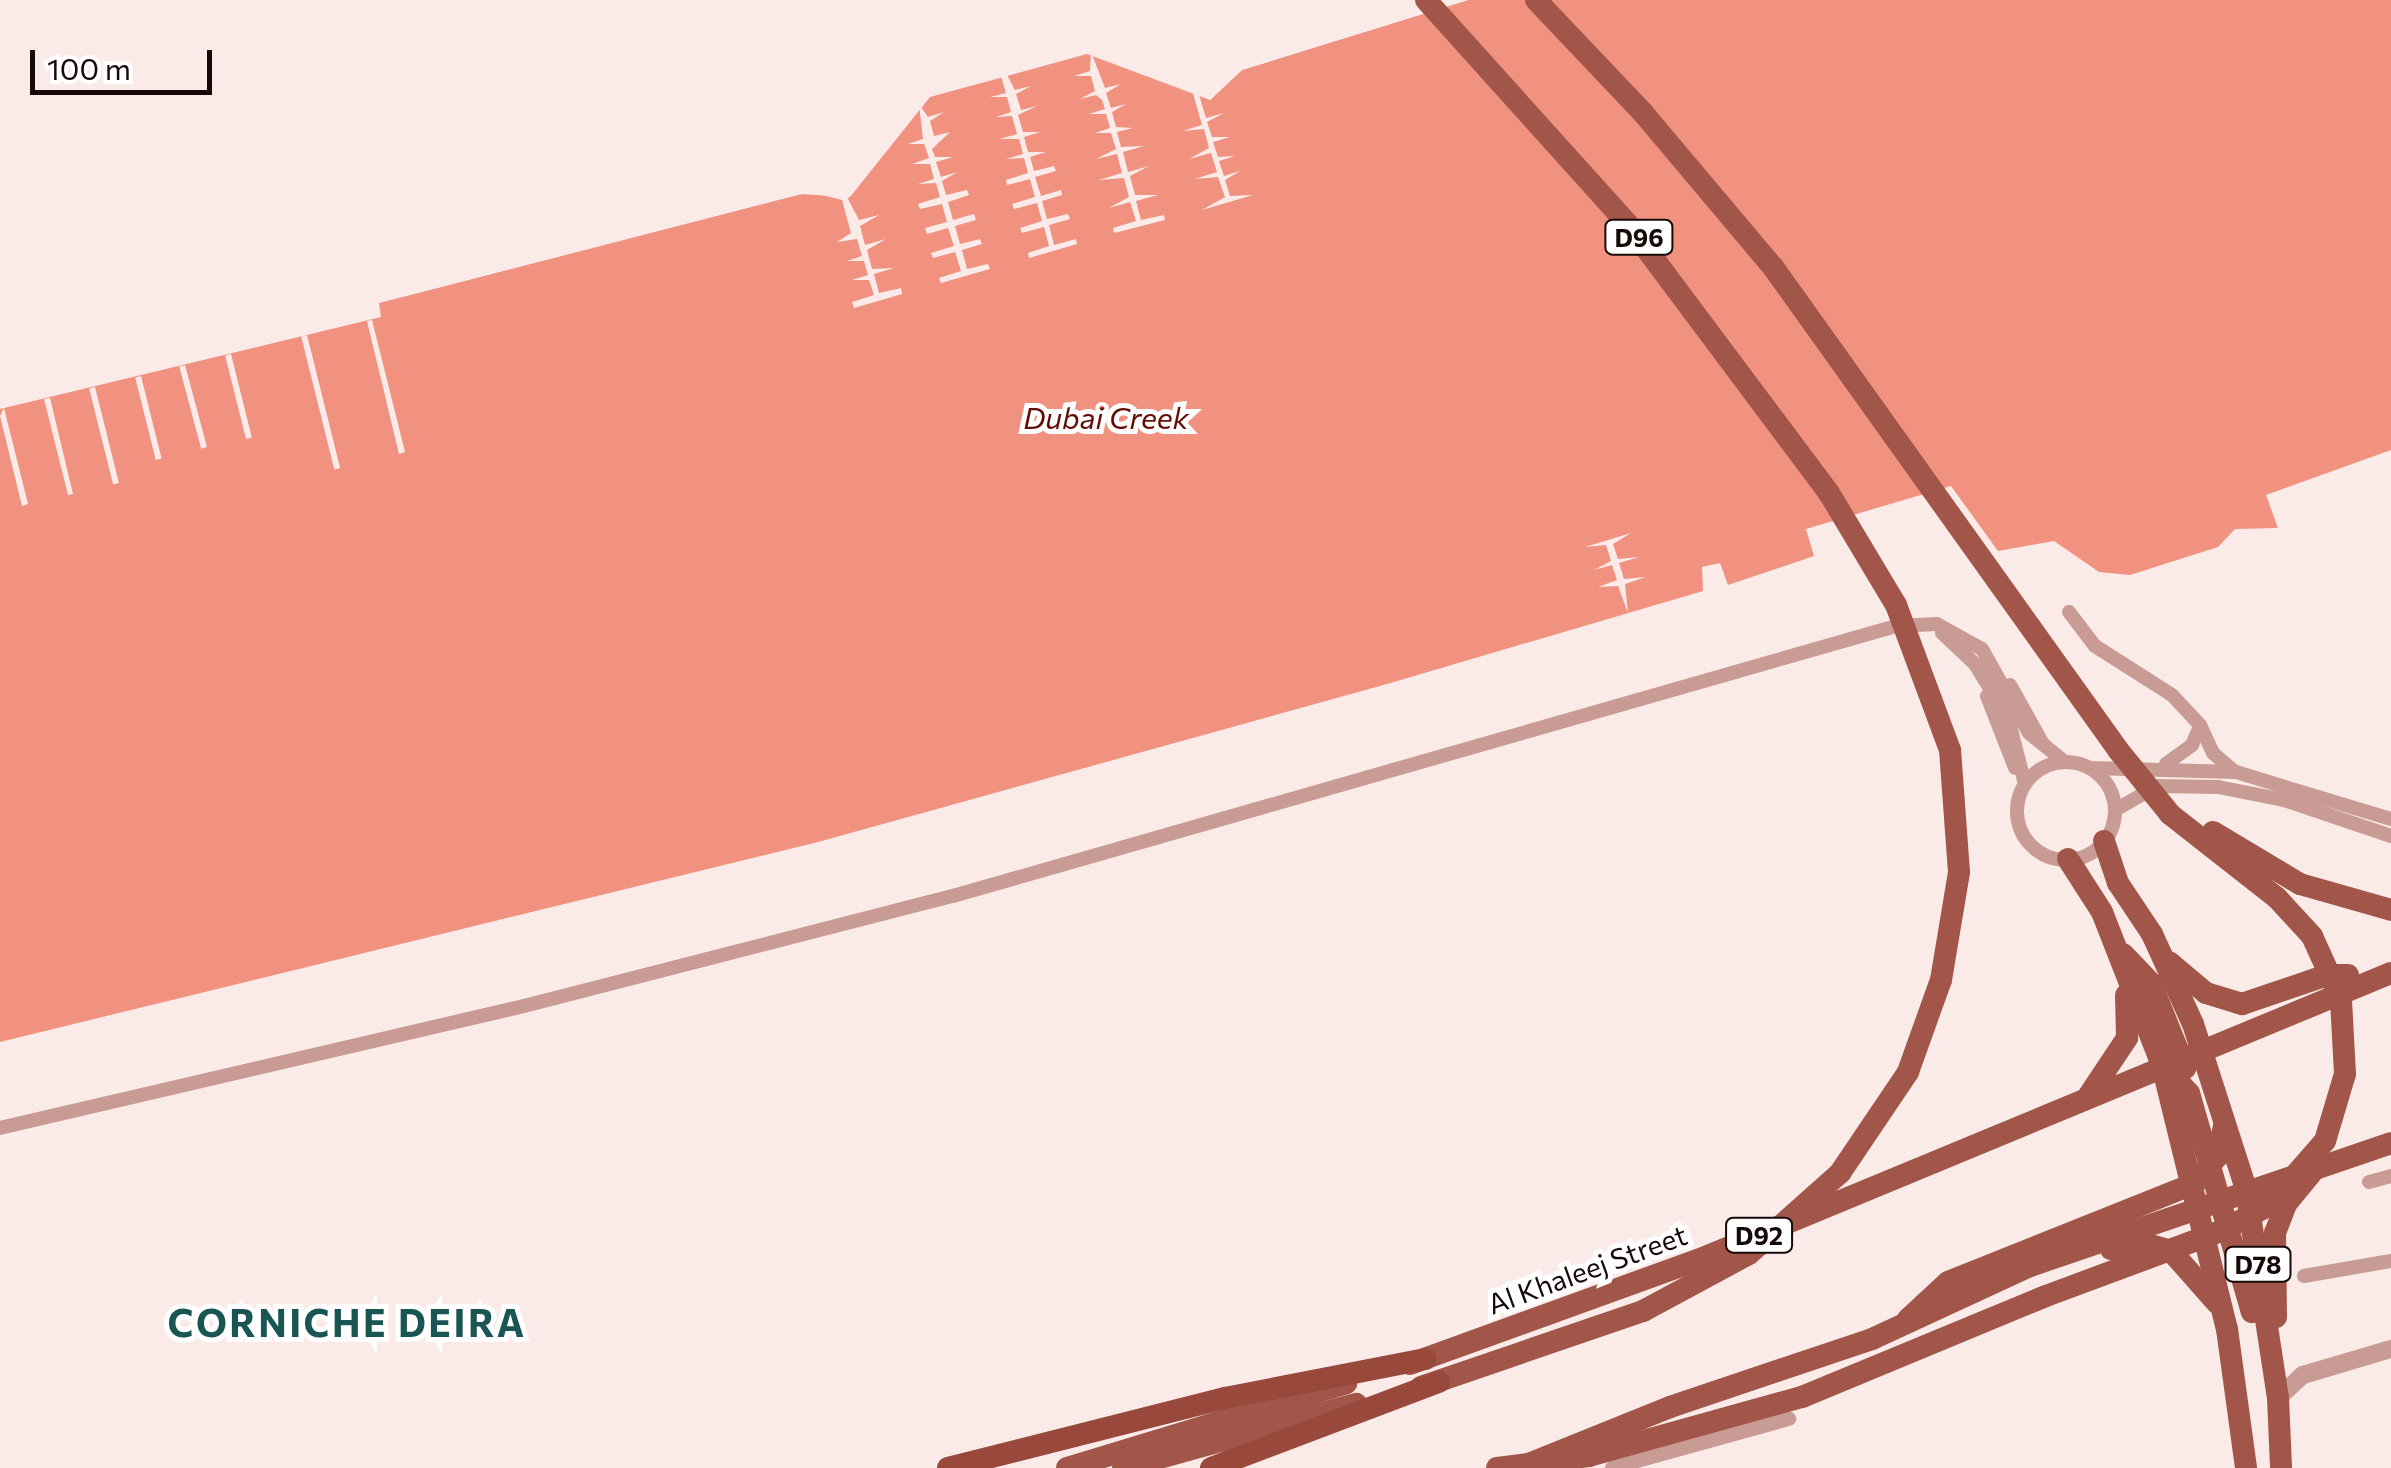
<!DOCTYPE html>
<html>
<head>
<meta charset="utf-8">
<style>
  body { margin:0 }
  #map { position:relative; width:2391px; height:1468px; overflow:hidden; background:#faebe8; font-family:Commissioner,sans-serif }
  div>[style] { position:absolute }
  .water>* { inset:0; background:#f19180 }
  .pier>* { inset:0; background:#faebe8; transform-origin:0 0 }
  .minor>* { height:14px; margin:-7px; padding:0 7px; transform-origin:7px; border-radius:7px; background:#c89c94 }
  .minor>.ring { margin:-7px; padding:0; box-sizing:content-box; background:none; border:14px solid #c89c94; border-radius:50% }
  .tertiary>* { height:18px; margin:-9px; padding:0 9px; transform-origin:9px; border-radius:9px; background:#c89c94 }
  .primary>* { height:22px; margin:-11px; padding:0 11px; transform-origin:11px; border-radius:11px; background:#a15649 }
  .trunk>* { height:22px; margin:-11px; padding:0 11px; transform-origin:11px; border-radius:11px; background:#99483c }
  .primary-bridge>* { height:22px; margin:-11px; padding:0 11px; transform-origin:11px; border-radius:11px; background:#a15649 }
  span { translate:-50% -50%; white-space:nowrap; text-align:center; line-height:1.15; -webkit-text-stroke:10px #fff; paint-order:stroke }
  .shield-label span { padding:2px 8px; background:#fff; border:2px solid; border-radius:8px; -webkit-text-stroke-width:0 }
  .shield-label { font-size:25px; color:#160a08; font-weight:700 }
  .street-label { font-size:28px; color:#160a08 }
  .water-label { font-size:30px; color:#630c04; font-style:italic }
  .district-label { font-size:38px; color:#195552; font-weight:700; letter-spacing:2.5px }
  .scale { position:absolute; left:30px; top:50px; width:182px; height:45px; box-sizing:border-box; border:5px solid #160a08; border-top:0; padding-left:12px; font-size:30px; line-height:35px; white-space:nowrap; color:#160a08; -webkit-text-stroke:8px #fff; paint-order:stroke }
</style>
</head>
<body>
<div id="map">
  <div class="water">
    <div style="clip-path:polygon(1468px 0,2391px 0,2391px 450px,2266px 495px,2278px 528px,2235px 529px,2218px 547px,2130px 575px,2099px 572px,2054px 541px,1998px 551px,1951px 486px,1806px 529px,1814px 556px,1728px 585px,1720px 563px,1702px 567px,1703px 591px,1387px 684px,818px 842px,0 1042px,0 409px,381px 317px,379px 303px,799px 194px,850px 197px,930px 97px,1087px 54px,1210px 100px,1242px 70px)"></div>
  </div>
  <div class="pier">
    <div style="clip-path:polygon(1451px 0,1468px 0,1242px 70px,1210px 100px,1199px 93px,1221px 87px,1240px 65px)"></div>
    <div style="clip-path:polygon(1091px 52px,1105px 88px,1121px 84px,1106px 93px,1111px 108px,1126px 104px,1112px 112px,1116px 127px,1133px 128px,1117px 132px,1121px 147px,1144px 146px,1123px 152px,1128px 172px,1149px 166px,1130px 176px,1135px 195px,1158px 195px,1136px 201px,1141px 220px,1164px 215px,1165px 220px,1114px 233px,1113px 228px,1136px 221px,1130px 202px,1109px 208px,1129px 197px,1124px 178px,1099px 180px,1122px 173px,1117px 154px,1096px 159px,1116px 149px,1111px 133px,1095px 133px,1110px 128px,1106px 114px,1089px 114px,1105px 109px,1102px 100px,1096px 95px,1080px 99px,1095px 91px,1091px 76px,1074px 76px,1090px 71px)"></div>
    <div style="clip-path:polygon(1005px 71px,1015px 90px,1031px 86px,1016px 94px,1021px 110px,1037px 106px,1018px 115px,1023px 132px,1040px 132px,1024px 137px,1028px 152px,1046px 152px,1030px 157px,1034px 171px,1054px 166px,1056px 171px,1035px 177px,1041px 196px,1061px 190px,1062px 195px,1042px 201px,1047px 219px,1068px 214px,1070px 219px,1049px 225px,1054px 245px,1076px 239px,1077px 244px,1029px 258px,1028px 253px,1049px 246px,1044px 227px,1022px 233px,1020px 228px,1042px 221px,1037px 203px,1014px 209px,1012px 204px,1035px 197px,1030px 179px,1007px 185px,1006px 180px,1028px 173px,1024px 158px,1006px 159px,1023px 154px,1019px 139px,1000px 139px,1017px 134px,1012px 116px,996px 117px,1011px 112px,1007px 97px,990px 97px,1006px 93px,1000px 73px)"></div>
    <div style="clip-path:polygon(1197px 88px,1206px 118px,1224px 113px,1207px 122px,1212px 137px,1230px 137px,1213px 142px,1218px 157px,1235px 156px,1219px 161px,1224px 176px,1240px 171px,1225px 180px,1230px 196px,1253px 195px,1202px 210px,1225px 197px,1218px 177px,1195px 179px,1217px 172px,1211px 153px,1189px 159px,1209px 148px,1204px 129px,1182px 131px,1202px 125px,1192px 90px)"></div>
    <div style="clip-path:polygon(919px 104px,928px 117px,944px 112px,930px 121px,934px 136px,950px 132px,932px 149px,935px 157px,953px 157px,936px 162px,941px 177px,957px 172px,942px 181px,946px 195px,967px 190px,969px 195px,948px 202px,953px 220px,974px 214px,976px 220px,955px 226px,960px 244px,980px 239px,982px 244px,962px 250px,967px 269px,988px 264px,990px 269px,941px 283px,939px 278px,961px 271px,955px 252px,933px 258px,931px 253px,954px 246px,948px 228px,927px 234px,925px 228px,947px 222px,942px 204px,920px 209px,918px 204px,940px 197px,936px 183px,918px 184px,934px 179px,930px 164px,912px 164px,929px 158px,924px 144px,908px 144px,923px 139px)"></div>
    <div style="clip-path:polygon(810px 187px,845px 195px,852px 190px,848px 199px,859px 220px,879px 215px,860px 226px,865px 245px,886px 239px,867px 250px,872px 269px,894px 268px,874px 274px,879px 293px,901px 288px,902px 294px,854px 308px,852px 302px,874px 295px,869px 280px,852px 280px,868px 275px,864px 261px,847px 261px,862px 256px,857px 239px,837px 242px,851px 233px,842px 200px,810px 192px,379px 303px)"></div>
    <div style="clip-path:polygon(372px 320px,405px 452px,399px 454px,367px 321px)"></div>
    <div style="left:307px;top:335px;width:137px;height:6px;rotate:76deg"></div>
    <div style="left:231px;top:354px;width:86px;height:6px;rotate:76deg"></div>
    <div style="left:185px;top:365px;width:85px;height:6px;rotate:75deg"></div>
    <div style="left:141px;top:376px;width:85px;height:6px;rotate:76deg"></div>
    <div style="left:95px;top:387px;width:99px;height:6px;rotate:76deg"></div>
    <div style="clip-path:polygon(50px 398px,73px 494px,68px 495px,44px 399px)"></div>
    <div style="clip-path:polygon(4px 408px,28px 504px,22px 506px,0 416px)"></div>
    <div style="clip-path:polygon(1631px 533px,1613px 544px,1618px 559px,1639px 557px,1619px 563px,1624px 579px,1646px 577px,1625px 584px,1628px 613px,1618px 586px,1598px 587px,1617px 580px,1612px 565px,1594px 570px,1611px 561px,1606px 545px,1585px 547px)"></div>
  </div>
  <div class="minor">
    <div style="left:2069px;top:612px;width:43px;rotate:52.6deg"></div>
    <div style="left:2095px;top:646px;width:91px;rotate:32.5deg"></div>
    <div style="left:2172px;top:695px;width:41px;rotate:47deg"></div>
    <div style="left:2200px;top:725px;width:31px;rotate:65deg"></div>
    <div style="left:2213px;top:753px;width:28px;rotate:41deg"></div>
    <div style="left:1942px;top:633px;width:45px;rotate:43.2deg"></div>
    <div style="left:1975px;top:664px;width:63px;rotate:58.6deg"></div>
    <div style="left:2008px;top:718px;width:68px;rotate:75.6deg"></div>
    <div style="left:2010px;top:685px;width:68px;rotate:60.8deg"></div>
    <div style="left:1987px;top:696px;width:77px;rotate:68.7deg"></div>
    <div class="ring" style="left:2017px;top:762px;width:84px;height:84px"></div>
    <div style="left:2166px;top:764px;width:32px;rotate:-36deg"></div>
    <div style="left:2192px;top:745px;width:21px;rotate:-67deg"></div>
    <div style="left:2090px;top:768px;width:146px;rotate:1.6deg"></div>
    <div style="left:2236px;top:772px;width:162px;rotate:16.9deg"></div>
    <div style="left:2115px;top:810px;width:48px;rotate:-29.7deg"></div>
    <div style="left:2157px;top:786px;width:61px;rotate:0.9deg"></div>
    <div style="left:2218px;top:787px;width:67px;rotate:11.1deg"></div>
    <div style="left:2284px;top:800px;width:113px;rotate:18.6deg"></div>
    <div style="left:0;top:1128px;width:538px;rotate:-13.11deg"></div>
    <div style="left:524px;top:1006px;width:443px;rotate:-14.4deg"></div>
    <div style="left:953px;top:896px;width:981px;rotate:-15.98deg"></div>
    <div style="left:1896px;top:626px;width:41px;rotate:-2.8deg"></div>
    <div style="left:1937px;top:624px;width:51px;rotate:29.1deg"></div>
    <div style="left:1982px;top:649px;width:96px;rotate:60.8deg"></div>
    <div style="left:2029px;top:733px;width:46px;rotate:38.9deg"></div>
    <div style="left:2369px;top:1182px;width:23px;rotate:-15deg"></div>
    <div style="left:2304px;top:1276px;width:88px;rotate:-9.8deg"></div>
    <div style="left:1612px;top:1468px;width:184px;rotate:-15.5deg"></div>
  </div>
  <div class="tertiary">
    <div style="left:2278px;top:1398px;width:34px;rotate:-43deg"></div>
    <div style="left:2303px;top:1375px;width:92px;rotate:-16.5deg"></div>
  </div>
  <div class="primary">
    <div style="left:1426px;top:0;width:300px;rotate:48deg"></div>
    <div style="left:1627px;top:223px;width:337px;rotate:53.2deg"></div>
    <div style="left:1536px;top:0;width:157px;rotate:46.5deg"></div>
    <div style="left:1644px;top:114px;width:200px;rotate:49.9deg"></div>
    <div style="left:1773px;top:267px;width:595px;rotate:54.44deg"></div>
    <div style="left:2104px;top:841px;width:44px;rotate:71.6deg"></div>
    <div style="left:2118px;top:883px;width:61px;rotate:56.3deg"></div>
    <div style="left:2152px;top:934px;width:99px;rotate:65.5deg"></div>
    <div style="left:2193px;top:1024px;width:173px;rotate:72.2deg"></div>
    <div style="left:2246px;top:1189px;width:211px;rotate:81.3deg"></div>
    <div style="left:2278px;top:1398px;width:70px;rotate:87.5deg"></div>
    <div style="left:2068px;top:859px;width:63px;rotate:57.3deg"></div>
    <div style="left:2102px;top:912px;width:164px;rotate:68.6deg"></div>
    <div style="left:2162px;top:1065px;width:272px;rotate:76.2deg"></div>
    <div style="left:2227px;top:1329px;width:140px;rotate:82.2deg"></div>
    <div style="left:2123px;top:954px;width:40px;rotate:46deg"></div>
    <div style="left:2151px;top:983px;width:92px;rotate:68.2deg"></div>
    <div style="left:2169px;top:962px;width:48px;rotate:40deg"></div>
    <div style="left:2206px;top:993px;width:38px;rotate:17deg"></div>
    <div style="left:2242px;top:1004px;width:90px;rotate:-18.8deg"></div>
    <div style="left:2327px;top:975px;width:21px"></div>
    <div style="left:2166px;top:1067px;width:35px;rotate:49deg"></div>
    <div style="left:2189px;top:1093px;width:228px;rotate:74deg"></div>
    <div style="left:2089px;top:1095px;width:69px;rotate:-56.3deg"></div>
    <div style="left:2127px;top:1038px;width:43px;rotate:-91.3deg"></div>
    <div style="left:2111px;top:1249px;width:30px;rotate:-14deg"></div>
    <div style="left:2140px;top:1242px;width:32px;rotate:16deg"></div>
    <div style="left:2171px;top:1251px;width:69px;rotate:48.5deg"></div>
    <div style="left:2276px;top:1317px;width:84px;rotate:-90.7deg"></div>
    <div style="left:2275px;top:1233px;width:31px;rotate:-69deg"></div>
    <div style="left:2286px;top:1204px;width:43px;rotate:-50.7deg"></div>
    <div style="left:1908px;top:1319px;width:54px;rotate:-42.8deg"></div>
    <div style="left:1948px;top:1282px;width:266px;rotate:-21.8deg"></div>
    <div style="left:2195px;top:1183px;width:34px;rotate:-50deg"></div>
    <div style="left:2217px;top:1157px;width:32px;rotate:-77deg"></div>
    <div style="left:1410px;top:1364px;width:306px;rotate:-19.9deg"></div>
    <div style="left:1698px;top:1260px;width:750px;rotate:-22.5deg"></div>
    <div style="left:1421px;top:1387px;width:235px;rotate:-18.9deg"></div>
    <div style="left:1067px;top:1468px;width:292px;rotate:-16.9deg"></div>
    <div style="left:1123px;top:1468px;width:242px;rotate:-15.4deg"></div>
    <div style="left:1497px;top:1468px;width:93px;rotate:-7.4deg"></div>
    <div style="left:1589px;top:1456px;width:221px;rotate:-15.5deg"></div>
    <div style="left:1802px;top:1397px;width:264px;rotate:-22.5deg"></div>
    <div style="left:1519px;top:1468px;width:163px;rotate:-22deg"></div>
    <div style="left:1670px;top:1407px;width:213px;rotate:-18.6deg"></div>
    <div style="left:1872px;top:1339px;width:174px;rotate:-24.8deg"></div>
    <div style="left:2030px;top:1266px;width:381px;rotate:-18.8deg"></div>
  </div>
  <div class="trunk">
    <div style="left:948px;top:1468px;width:286px;rotate:-14.2deg"></div>
    <div style="left:1225px;top:1398px;width:204px;rotate:-11deg"></div>
    <div style="left:1211px;top:1468px;width:244px;rotate:-20.7deg"></div>
  </div>
  <div class="primary-bridge">
    <div style="left:2213px;top:832px;width:101px;rotate:30.9deg"></div>
    <div style="left:2300px;top:884px;width:95px;rotate:15.9deg"></div>
    <div style="left:2046px;top:1296px;width:187px;rotate:-20.4deg"></div>
    <div style="left:2221px;top:1231px;width:53px;rotate:-28deg"></div>
    <div style="left:2268px;top:1206px;width:86px;rotate:-48.8deg"></div>
    <div style="left:2325px;top:1141px;width:70px;rotate:-73.4deg"></div>
    <div style="left:2345px;top:1074px;width:74px;rotate:-93.1deg"></div>
    <div style="left:2341px;top:1000px;width:70px;rotate:-114.4deg"></div>
    <div style="left:2312px;top:936px;width:52px;rotate:-132.6deg"></div>
    <div style="left:2277px;top:898px;width:136px;rotate:-141.9deg"></div>
    <div style="left:2170px;top:814px;width:81px;rotate:-129deg"></div>
    <div style="left:1643px;top:1311px;width:120px;rotate:-28.3deg"></div>
    <div style="left:1749px;top:1254px;width:122px;rotate:-41.7deg"></div>
    <div style="left:1840px;top:1173px;width:122px;rotate:-56deg"></div>
    <div style="left:1908px;top:1072px;width:98px;rotate:-70.3deg"></div>
    <div style="left:1941px;top:980px;width:109px;rotate:-80.5deg"></div>
    <div style="left:1959px;top:872px;width:122px;rotate:-94.2deg"></div>
    <div style="left:1950px;top:750px;width:155px;rotate:-110.4deg"></div>
    <div style="left:1896px;top:605px;width:131px;rotate:-120.9deg"></div>
  </div>
  <div class="shield-label">
    <span style="left:1639px;top:237px">D96</span>
    <span style="left:1759px;top:1235px">D92</span>
    <span style="left:2258px;top:1264px">D78</span>
  </div>
  <div class="street-label">
    <span style="left:1587px;top:1269px;rotate:-20deg">Al Khaleej Street</span>
  </div>
  <div class="water-label">
    <span style="left:1106px;top:417px">Dubai Creek</span>
  </div>
  <div class="district-label">
    <span style="left:347px;top:1322px">CORNICHE DEIRA</span>
  </div>
  <div class="scale">100 m</div>
</div>
</body>
</html>
